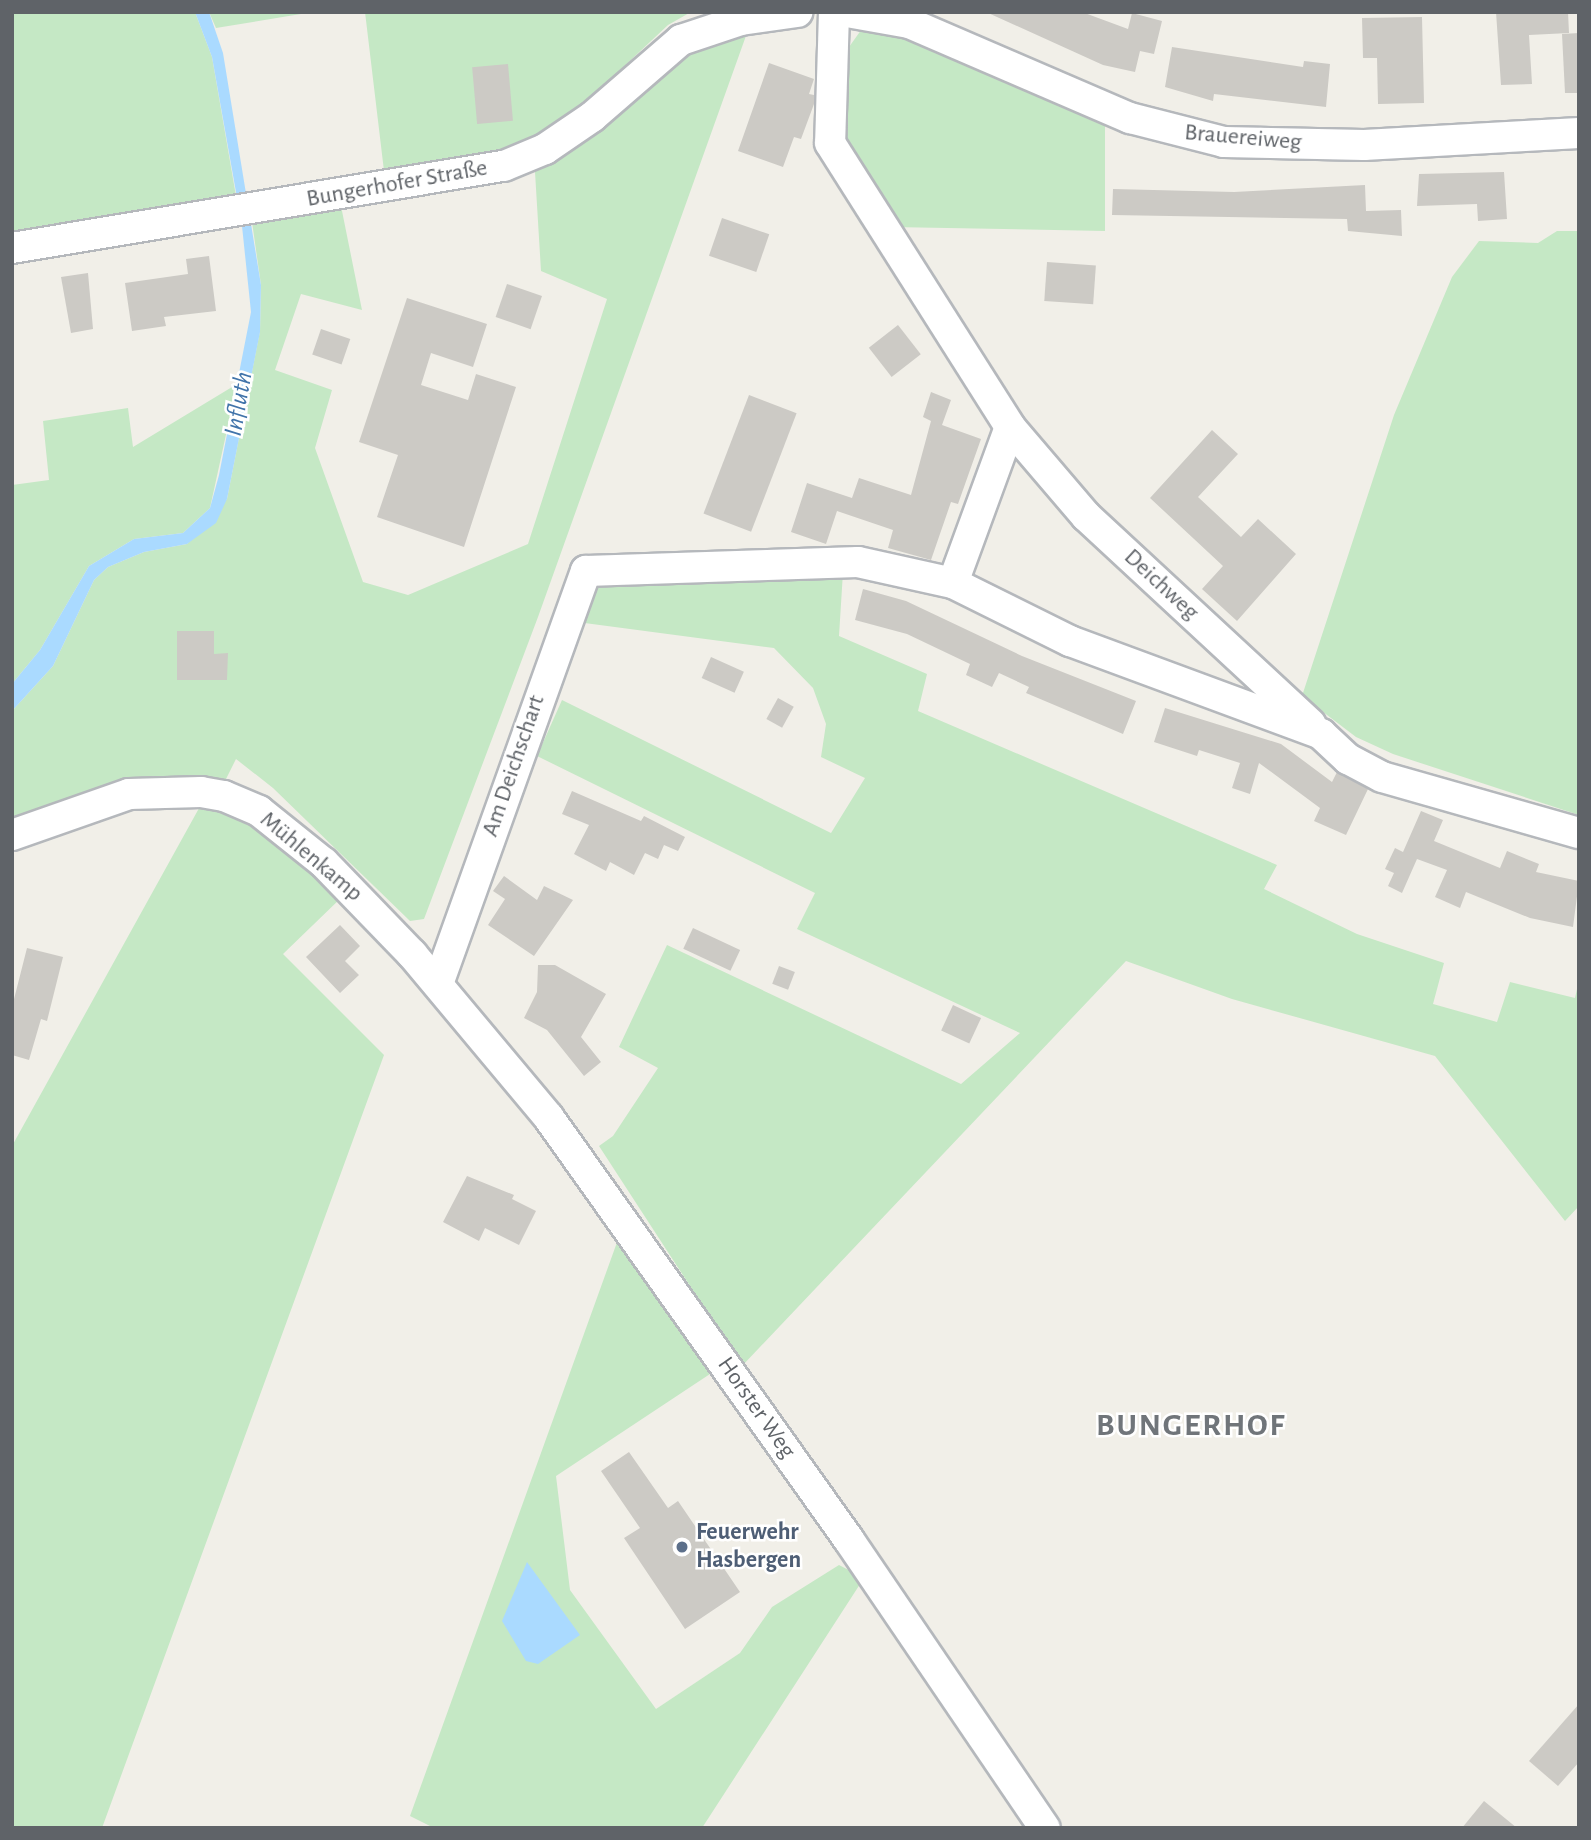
<!DOCTYPE html>
<html>
<head>
<meta charset="utf-8">
<style>
  body { margin:0 }
  #map { position:relative; width:1591px; height:1840px; overflow:hidden; background:#f1efe8; font-family:"Alegreya Sans",sans-serif }
  div>[style] { position:absolute }
  .green>* { inset:0; background:#c5e8c5 }
  .water>* { inset:0; background:#aadaff }
  .building>* { inset:0; background:#cccac5; transform-origin:0 0 }
  .roads { filter:drop-shadow(2px 0 #b5b8bc) drop-shadow(-2px 0 #b5b8bc) drop-shadow(0 2px #b5b8bc) drop-shadow(0 -2px #b5b8bc) }
  .minor>* { height:30px; margin:-15px; padding:0 15px; transform-origin:15px; border-radius:15px; background:#fff }
  .dots>* { width:19px; height:19px; translate:-50% -50%; box-sizing:border-box; border:4px solid #fff; border-radius:50% }
  span { translate:-50% -50%; white-space:nowrap; text-align:center; line-height:1.15; -webkit-text-stroke:5px #fff; paint-order:stroke }
  .street-label { font-size:24px; color:#5f6368 }
  .service-label { font-size:24px; color:#4e5e75; font-weight:700 }
  .left { translate:0 -50%; text-align:left }
  .water-label { font-size:26px; color:#4174aa; font-style:italic }
  .district-label { font-size:32px; color:#70757a; font-weight:700; letter-spacing:2px }
  .frame { position:absolute; inset:0; border:14px solid #5f6368; pointer-events:none }
</style>
</head>
<body>
<div id="map">
  <div class="green">
    <div style="clip-path:polygon(12px 12px,195px 12px,212px 57px,236px 196px,12px 233px)"></div>
    <div style="clip-path:polygon(209px 12px,313px 12px,216px 28px)"></div>
    <div style="clip-path:polygon(365px 12px,691px 12px,668px 25px,551px 135px,498px 156px,384px 171px)"></div>
    <div style="clip-path:polygon(864px 26px,945px 48px,1105px 118px,1105px 231px,891px 227px,843px 145px,844px 54px)"></div>
    <div style="clip-path:polygon(747px 33px,538px 617px,424px 919px,410px 921px,273px 788px,236px 759px,223px 785px,100px 789px,12px 819px,12px 711px,53px 666px,94px 580px,108px 567px,144px 552px,187px 544px,227px 499px,260px 331px,261px 285px,252px 222px,341px 206px,362px 310px,301px 294px,275px 370px,332px 390px,315px 448px,363px 582px,408px 595px,528px 544px,607px 299px,541px 271px,535px 172px,693px 53px)"></div>
    <div style="clip-path:polygon(1557px 231px,1579px 231px,1579px 815px,1393px 754px,1356px 737px,1302px 696px,1394px 415px,1452px 277px,1479px 241px,1538px 243px)"></div>
    <div style="clip-path:polygon(237px 384px,210px 508px,183px 533px,134px 539px,89px 566px,40px 650px,12px 684px,12px 485px,49px 480px,43px 421px,128px 408px,133px 447px)"></div>
    <div style="clip-path:polygon(843px 572px,839px 636px,927px 674px,918px 711px,1277px 865px,1264px 889px,1357px 934px,1444px 963px,1433px 1004px,1497px 1022px,1510px 982px,1575px 998px,1579px 980px,1579px 1206px,1565px 1221px,1435px 1056px,1232px 999px,1126px 961px,742px 1366px,599px 1146px,613px 1136px,658px 1068px,619px 1047px,667px 945px,961px 1084px,1020px 1033px,797px 929px,815px 893px,537px 756px,562px 700px,831px 833px,865px 778px,821px 757px,826px 724px,813px 688px,774px 648px,577px 622px,585px 600px,603px 576px)"></div>
    <div style="clip-path:polygon(203px 801px,235px 808px,343px 896px,283px 954px,384px 1055px,102px 1828px,12px 1828px,12px 1146px)"></div>
    <div style="clip-path:polygon(620px 1234px,710px 1374px,556px 1476px,570px 1590px,656px 1709px,740px 1653px,772px 1607px,839px 1565px,864px 1578px,702px 1828px,434px 1828px,410px 1816px)"></div>
  </div>
  <div class="water">
    <div style="clip-path:polygon(195px 12px,209px 12px,223px 53px,261px 285px,260px 332px,227px 499px,216px 523px,187px 544px,144px 552px,108px 567px,94px 580px,53px 666px,12px 711px,12px 684px,40px 650px,89px 566px,134px 539px,183px 533px,210px 508px,219px 475px,251px 312px,242px 226px,212px 57px)"></div>
    <div style="clip-path:polygon(527px 1562px,580px 1635px,538px 1664px,526px 1661px,502px 1621px)"></div>
  </div>
  <div class="building">
    <div style="clip-path:polygon(986px 12px,1082px 12px,1128px 29px,1132px 13px,1162px 21px,1154px 54px,1140px 51px,1135px 72px,1103px 65px)"></div>
    <div style="clip-path:polygon(1496px 12px,1568px 12px,1569px 33px,1529px 35px,1532px 84px,1501px 85px)"></div>
    <div style="clip-path:polygon(1422px 17px,1424px 103px,1378px 104px,1377px 58px,1363px 58px,1362px 18px)"></div>
    <div style="clip-path:polygon(1579px 33px,1579px 93px,1565px 93px,1562px 34px)"></div>
    <div style="clip-path:polygon(1172px 47px,1303px 67px,1304px 61px,1330px 64px,1326px 107px,1214px 94px,1213px 101px,1165px 87px)"></div>
    <div style="clip-path:polygon(769px 63px,814px 79px,809px 94px,814px 95px,814px 104px,801px 139px,794px 137px,783px 167px,738px 151px)"></div>
    <div style="left:508px;top:64px;width:57px;height:36px;rotate:85deg"></div>
    <div style="clip-path:polygon(1504px 172px,1507px 219px,1478px 221px,1477px 204px,1417px 206px,1419px 174px)"></div>
    <div style="clip-path:polygon(1365px 185px,1366px 211px,1401px 210px,1402px 236px,1348px 231px,1347px 219px,1112px 215px,1113px 189px,1234px 192px)"></div>
    <div style="left:722px;top:218px;width:50px;height:40px;rotate:19deg"></div>
    <div style="clip-path:polygon(209px 256px,216px 311px,164px 317px,166px 326px,132px 331px,125px 283px,188px 274px,186px 259px)"></div>
    <div style="left:1047px;top:262px;width:49px;height:39px;rotate:4deg"></div>
    <div style="clip-path:polygon(88px 273px,93px 329px,71px 333px,61px 277px)"></div>
    <div style="left:507px;top:284px;width:37px;height:35px;rotate:19deg"></div>
    <div style="clip-path:polygon(407px 298px,487px 324px,473px 367px,431px 353px,421px 385px,468px 400px,476px 374px,516px 387px,464px 547px,377px 517px,398px 455px,359px 442px)"></div>
    <div style="left:898px;top:325px;width:37px;height:37px;rotate:52deg"></div>
    <div style="left:321px;top:329px;width:31px;height:27px;rotate:19deg"></div>
    <div style="clip-path:polygon(931px 392px,951px 400px,942px 425px,981px 439px,958px 504px,951px 502px,931px 560px,888px 548px,893px 530px,837px 511px,826px 544px,791px 532px,807px 483px,852px 498px,859px 478px,911px 495px,931px 421px,923px 417px)"></div>
    <div style="left:749px;top:395px;width:51px;height:127px;rotate:21deg"></div>
    <div style="clip-path:polygon(1212px 430px,1238px 454px,1198px 497px,1241px 537px,1258px 519px,1296px 554px,1237px 621px,1202px 589px,1223px 566px,1150px 498px)"></div>
    <div style="clip-path:polygon(863px 589px,906px 601px,1022px 656px,1136px 701px,1123px 734px,1026px 693px,1029px 687px,999px 673px,992px 687px,966px 675px,970px 664px,907px 634px,855px 620px)"></div>
    <div style="clip-path:polygon(177px 631px,214px 631px,214px 654px,228px 653px,227px 680px,177px 680px)"></div>
    <div style="left:711px;top:657px;width:36px;height:23px;rotate:24deg"></div>
    <div style="left:778px;top:698px;width:18px;height:24px;rotate:29deg"></div>
    <div style="clip-path:polygon(1165px 708px,1281px 744px,1332px 782px,1337px 772px,1368px 789px,1346px 835px,1314px 821px,1320px 808px,1259px 763px,1250px 794px,1232px 788px,1240px 763px,1199px 750px,1197px 756px,1154px 742px)"></div>
    <div style="clip-path:polygon(572px 791px,641px 821px,644px 816px,685px 837px,678px 851px,664px 845px,658px 859px,645px 853px,634px 875px,610px 862px,606px 871px,574px 854px,589px 825px,562px 814px)"></div>
    <div style="clip-path:polygon(1421px 811px,1443px 820px,1434px 841px,1500px 868px,1507px 851px,1539px 864px,1536px 872px,1579px 881px,1573px 927px,1530px 918px,1466px 892px,1460px 908px,1435px 897px,1447px 870px,1417px 859px,1402px 893px,1388px 886px,1394px 873px,1385px 869px,1395px 848px,1403px 852px)"></div>
    <div style="clip-path:polygon(504px 876px,537px 900px,544px 886px,573px 900px,534px 956px,488px 925px,505px 899px,493px 891px)"></div>
    <div style="clip-path:polygon(340px 925px,360px 946px,345px 961px,359px 975px,340px 993px,306px 957px)"></div>
    <div style="left:693px;top:928px;width:52px;height:23px;rotate:25deg"></div>
    <div style="clip-path:polygon(27px 948px,63px 957px,47px 1021px,41px 1019px,29px 1060px,12px 1055px,12px 1007px)"></div>
    <div style="clip-path:polygon(538px 965px,555px 965px,606px 994px,581px 1037px,601px 1062px,584px 1076px,547px 1030px,524px 1018px,537px 992px)"></div>
    <div style="left:779px;top:966px;width:17px;height:19px;rotate:21deg"></div>
    <div style="left:953px;top:1005px;width:31px;height:28px;rotate:25deg"></div>
    <div style="clip-path:polygon(467px 1176px,514px 1195px,512px 1199px,536px 1211px,519px 1245px,485px 1228px,479px 1241px,443px 1222px)"></div>
    <div style="clip-path:polygon(629px 1452px,668px 1508px,678px 1501px,740px 1592px,685px 1629px,624px 1538px,640px 1528px,601px 1471px)"></div>
    <div style="clip-path:polygon(1579px 1704px,1579px 1762px,1558px 1786px,1529px 1761px)"></div>
    <div style="clip-path:polygon(1484px 1801px,1517px 1828px,1462px 1828px)"></div>
  </div>
  <div class="roads">
    <div class="minor">
      <div style="left:834px;top:12px;width:131px;rotate:91.7deg"></div>
      <div style="left:830px;top:143px;width:336px;rotate:57.6deg"></div>
      <div style="left:1010px;top:427px;width:166px;rotate:110.1deg"></div>
      <div style="left:953px;top:583px;width:131px;rotate:26.4deg"></div>
      <div style="left:1070px;top:641px;width:268px;rotate:20.3deg"></div>
      <div style="left:1321px;top:734px;width:37px;rotate:43deg"></div>
      <div style="left:1348px;top:759px;width:38px;rotate:28deg"></div>
      <div style="left:1382px;top:777px;width:205px;rotate:15.9deg"></div>
      <div style="left:847px;top:12px;width:63px;rotate:10.1deg"></div>
      <div style="left:909px;top:23px;width:241px;rotate:23.3deg"></div>
      <div style="left:1130px;top:118px;width:97px;rotate:14.3deg"></div>
      <div style="left:1224px;top:142px;width:140px;rotate:1.2deg"></div>
      <div style="left:1364px;top:145px;width:215px;rotate:-3.2deg"></div>
      <div style="left:12px;top:248px;width:499px;rotate:-9.5deg"></div>
      <div style="left:504px;top:166px;width:44px;rotate:-22.5deg"></div>
      <div style="left:545px;top:149px;width:57px;rotate:-34.2deg"></div>
      <div style="left:592px;top:117px;width:118px;rotate:-40.9deg"></div>
      <div style="left:681px;top:40px;width:63px;rotate:-18.4deg"></div>
      <div style="left:741px;top:20px;width:57px;rotate:-8.1deg"></div>
      <div style="left:1010px;top:427px;width:117px;rotate:49.5deg"></div>
      <div style="left:1086px;top:516px;width:306px;rotate:42.8deg"></div>
      <div style="left:12px;top:835px;width:124px;rotate:-19.3deg"></div>
      <div style="left:129px;top:794px;width:72px;rotate:-1.6deg"></div>
      <div style="left:201px;top:792px;width:23px;rotate:10deg"></div>
      <div style="left:224px;top:796px;width:38px;rotate:23deg"></div>
      <div style="left:259px;top:811px;width:83px;rotate:38.7deg"></div>
      <div style="left:324px;top:863px;width:127px;rotate:46deg"></div>
      <div style="left:412px;top:954px;width:214px;rotate:50.1deg"></div>
      <div style="left:549px;top:1118px;width:518px;rotate:54.59deg"></div>
      <div style="left:849px;top:1540px;width:348px;rotate:55.8deg"></div>
      <div style="left:438px;top:984px;width:439px;rotate:-70.3deg"></div>
      <div style="left:586px;top:571px;width:272px;rotate:-1.9deg"></div>
      <div style="left:858px;top:562px;width:97px;rotate:12.5deg"></div>
    </div>
  </div>
  <div class="dots">
    <div style="left:682px;top:1547px;background:#5c6f8a"></div>
  </div>
  <div class="street-label">
    <span style="left:1243px;top:138px;rotate:5deg">Brauereiweg</span>
    <span style="left:397px;top:184px;rotate:-10deg">Bungerhofer Straße</span>
    <span style="left:1161px;top:585px;rotate:43deg">Deichweg</span>
    <span style="left:514px;top:766px;rotate:-71deg">Am Deichschart</span>
    <span style="left:311px;top:857px;rotate:40deg">Mühlenkamp</span>
    <span style="left:756px;top:1408px;rotate:55deg">Horster Weg</span>
  </div>
  <div class="service-label">
    <span class="left" style="left:696px;top:1547px">Feuerwehr<br>Hasbergen</span>
  </div>
  <div class="water-label">
    <span style="left:239px;top:404px;rotate:-80deg">Influth</span>
  </div>
  <div class="district-label">
    <span style="left:1191px;top:1425px">BUNGERHOF</span>
  </div>
  <div class="frame"></div>
</div>
</body>
</html>
